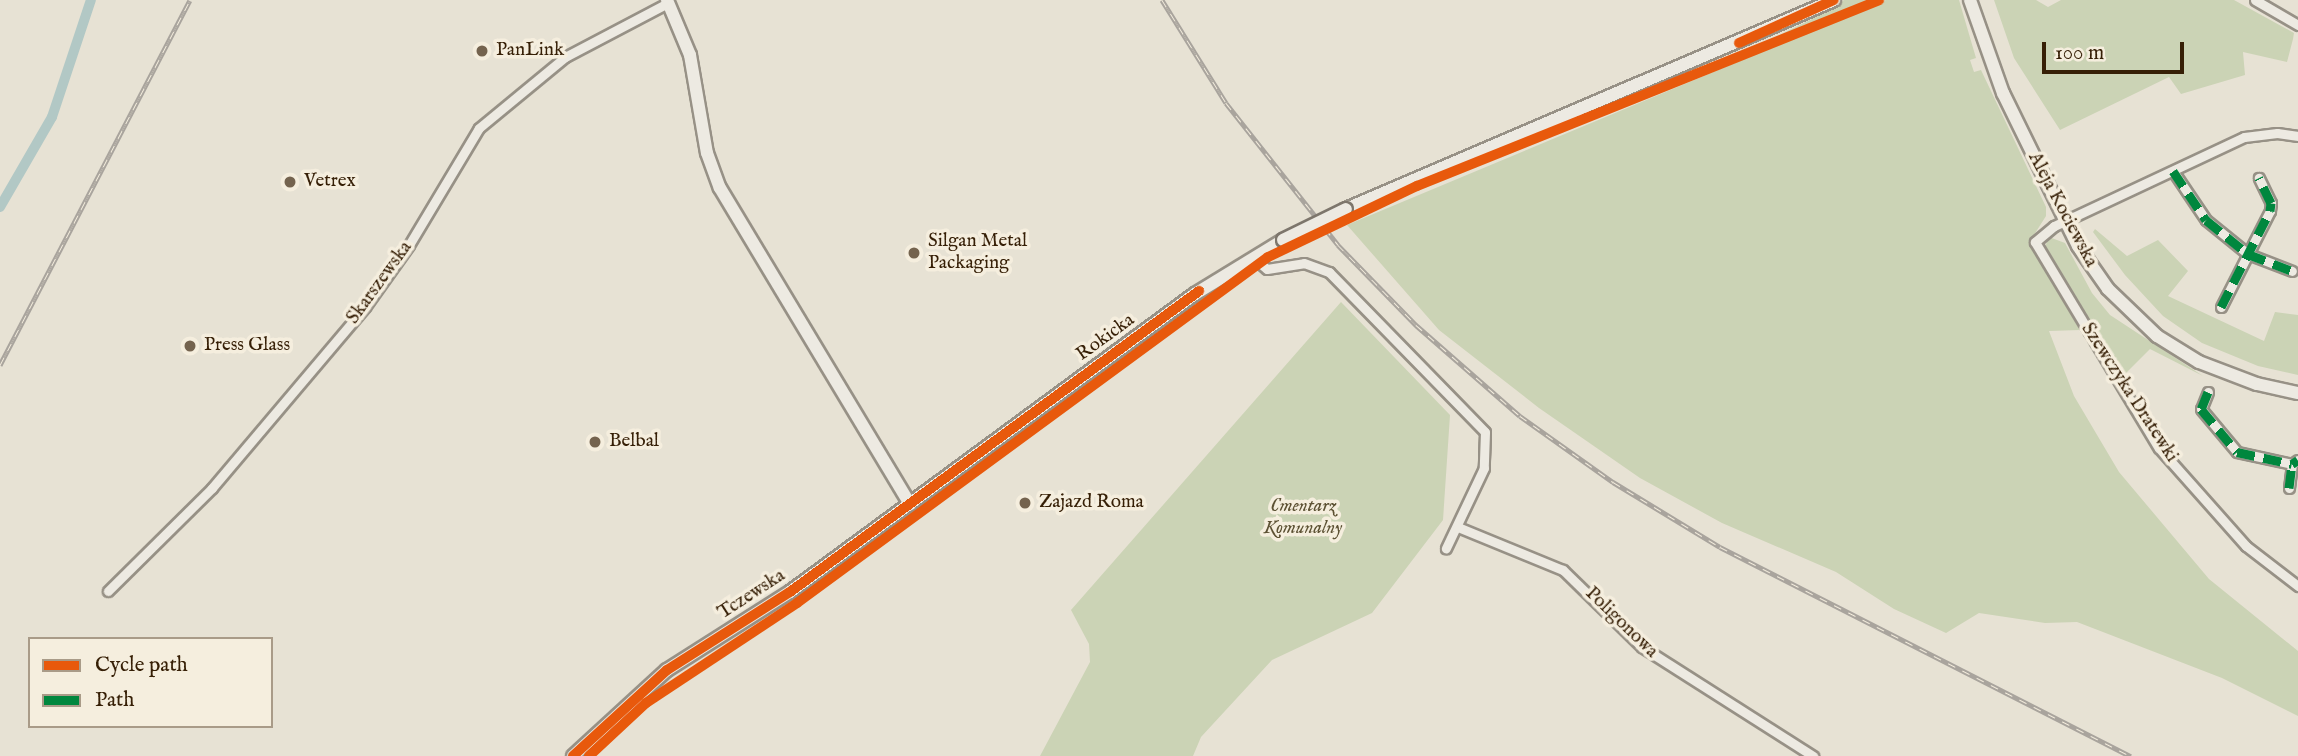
<!DOCTYPE html>
<html>
<head>
<meta charset="utf-8">
<style>
  body { margin:0 }
  #map { position:relative; width:2298px; height:756px; overflow:hidden; background:#e7e2d4; font-family:"IM FELL English",serif }
  div>[style] { position:absolute }
  .green>* { inset:0; background:#cbd3b5 }
  .canal>* { height:10px; margin:-5px; padding:0 5px; transform-origin:5px; border-radius:5px; background:#b2c8c5 }
  .roads { filter:drop-shadow(2px 0 #979186) drop-shadow(-2px 0 #979186) drop-shadow(0 2px #979186) drop-shadow(0 -2px #979186) }
  .street>* { height:9px; margin:-4.5px; padding:0 4.5px; transform-origin:4.5px; border-radius:4.5px; background:#edeae2 }
  .secondary>* { height:12px; margin:-6px; padding:0 6px; transform-origin:6px; border-radius:6px; background:#edeae2 }
  .rail>* { height:5px; margin-top:-2.5px; transform-origin:0; background:repeating-linear-gradient(90deg,#f5eede 0 8px,#a9a49d 0 16px); box-sizing:border-box; border-block:2px solid #a9a49d }
  .bridges { filter:drop-shadow(2px 0 #7d766c) drop-shadow(-2px 0 #7d766c) drop-shadow(0 2px #7d766c) drop-shadow(0 -2px #7d766c) }
  .secondary-bridge>* { height:12px; margin:-6px; padding:0 6px; transform-origin:6px; border-radius:6px; background:#edeae2 }
  .quiet>* { height:9px; margin-top:-4.5px; transform-origin:0; background:repeating-linear-gradient(90deg,#00873e 0 18px,transparent 0 27px) }
  .cycleway>* { height:10px; margin:-5px; padding:0 5px; transform-origin:5px; border-radius:5px; background:#e8590c }
  .dots>* { width:19px; height:19px; translate:-50% -50%; box-sizing:border-box; border:4px solid #f5eede; border-radius:50% }
  span { translate:-50% -50%; white-space:nowrap; text-align:center; line-height:1.15; -webkit-text-stroke:7px #f5eede; paint-order:stroke }
  .poi-label { font-size:19px; color:#361f06 }
  .left { translate:0 -50%; text-align:left }
  .street-label { font-size:19px; color:#361f06 }
  .park-label { font-size:19px; color:#5c5133; font-style:italic }
  .legend { position:absolute; left:28px; top:637px; width:245px; height:91px; box-sizing:border-box; background:#f5eede; border:2px solid #a99b88; margin:0; padding:9px 12px; list-style:none; font-size:21px; color:#361f06 }
  .legend li { display:flex; align-items:center; gap:14px; height:35px }
  .legend b { width:35px; border:2px solid #a99b88 }
  .scale { position:absolute; left:2042px; top:42px; width:142px; height:32px; box-sizing:border-box; border:4px solid #361f06; border-top:0; padding-left:9px; font-size:21px; line-height:24px; white-space:nowrap; color:#361f06; -webkit-text-stroke:5px #f5eede; paint-order:stroke }
</style>
</head>
<body>
<div id="map">
  <div class="green">
    <div style="clip-path:polygon(1844px 0,1874px 0,1765px 42px,1816px 17px)"></div>
    <div style="clip-path:polygon(1886px 0,1959px 0,1976px 58px,1970px 60px,1974px 72px,1981px 70px,2046px 207px,2046px 216px,2030px 241px,2080px 330px,2049px 331px,2074px 396px,2119px 472px,2209px 579px,2298px 651px,2298px 716px,2222px 678px,2077px 622px,2045px 623px,1979px 613px,1946px 633px,1894px 609px,1836px 572px,1722px 523px,1640px 478px,1539px 408px,1439px 330px,1347px 225px)"></div>
    <div style="clip-path:polygon(1994px 0,2036px 0,2048px 7px,2061px 0,2234px 0,2294px 33px,2293px 39px,2287px 62px,2243px 52px,2245px 75px,2181px 94px,2169px 77px,2060px 130px,2014px 58px)"></div>
    <div style="clip-path:polygon(2095px 229px,2127px 256px,2158px 240px,2188px 271px,2168px 296px,2264px 341px,2275px 312px,2298px 315px,2298px 375px,2258px 366px,2202px 343px,2163px 316px,2125px 275px,2093px 232px)"></div>
    <div style="clip-path:polygon(2049px 237px,2065px 243px,2092px 293px,2110px 315px,2203px 376px,2150px 349px,2122px 377px,2045px 247px)"></div>
    <div style="clip-path:polygon(1341px 302px,1450px 415px,1443px 520px,1372px 613px,1272px 660px,1201px 737px,1193px 756px,1040px 756px,1090px 662px,1089px 644px,1071px 610px)"></div>
  </div>
  <div class="canal">
    <div style="left:0;top:207px;width:104px;rotate:-60deg"></div>
    <div style="left:52px;top:117px;width:123px;rotate:-71.6deg"></div>
  </div>
  <div class="roads">
    <div class="street">
      <div style="left:2255px;top:0;width:50px;rotate:30.2deg"></div>
      <div style="left:2298px;top:136px;width:21px;rotate:-172deg"></div>
      <div style="left:2277px;top:133px;width:33px;rotate:173deg"></div>
      <div style="left:2244px;top:137px;width:210px;rotate:154.9deg"></div>
      <div style="left:2054px;top:226px;width:25px;rotate:140deg"></div>
      <div style="left:2035px;top:242px;width:240px;rotate:59deg"></div>
      <div style="left:2159px;top:448px;width:131px;rotate:48.4deg"></div>
      <div style="left:2246px;top:546px;width:66px;rotate:37.6deg"></div>
      <div style="left:2173px;top:171px;width:59px;rotate:56deg"></div>
      <div style="left:2206px;top:220px;width:54px;rotate:39deg"></div>
      <div style="left:2248px;top:254px;width:47px;rotate:21.1deg"></div>
      <div style="left:1253px;top:257px;width:18px;rotate:41deg"></div>
      <div style="left:1267px;top:269px;width:37px;rotate:-9deg"></div>
      <div style="left:1304px;top:263px;width:27px;rotate:20deg"></div>
      <div style="left:1329px;top:272px;width:223px;rotate:45.7deg"></div>
      <div style="left:1485px;top:432px;width:36px;rotate:92deg"></div>
      <div style="left:1484px;top:468px;width:89px;rotate:115.4deg"></div>
      <div style="left:2221px;top:307px;width:108px;rotate:-63deg"></div>
      <div style="left:2270px;top:211px;width:8px;rotate:-83deg"></div>
      <div style="left:2271px;top:203px;width:28px;rotate:-116deg"></div>
      <div style="left:2208px;top:392px;width:18px;rotate:112deg"></div>
      <div style="left:2201px;top:409px;width:56px;rotate:50.1deg"></div>
      <div style="left:2237px;top:452px;width:56px;rotate:12.3deg"></div>
      <div style="left:2292px;top:464px;width:7px;rotate:-34deg"></div>
      <div style="left:2289px;top:488px;width:24px;rotate:-83deg"></div>
      <div style="left:1458px;top:527px;width:113px;rotate:22.3deg"></div>
      <div style="left:1563px;top:570px;width:110px;rotate:44.3deg"></div>
      <div style="left:1642px;top:647px;width:203px;rotate:32.5deg"></div>
      <div style="left:108px;top:591px;width:146px;rotate:-44.7deg"></div>
      <div style="left:212px;top:488px;width:237px;rotate:-49.8deg"></div>
      <div style="left:365px;top:307px;width:76px;rotate:-54.6deg"></div>
      <div style="left:409px;top:245px;width:136px;rotate:-59.1deg"></div>
      <div style="left:479px;top:128px;width:112px;rotate:-39.5deg"></div>
      <div style="left:565px;top:57px;width:116px;rotate:-27.7deg"></div>
    </div>
    <div class="secondary">
      <div style="left:667px;top:0;width:60px;rotate:67.3deg"></div>
      <div style="left:690px;top:55px;width:99px;rotate:80.2deg"></div>
      <div style="left:707px;top:153px;width:37px;rotate:70deg"></div>
      <div style="left:720px;top:188px;width:369px;rotate:59deg"></div>
      <div style="left:1970px;top:0;width:99px;rotate:70.5deg"></div>
      <div style="left:2003px;top:93px;width:170px;rotate:63.9deg"></div>
      <div style="left:2078px;top:246px;width:52px;rotate:55.1deg"></div>
      <div style="left:2108px;top:289px;width:68px;rotate:43.8deg"></div>
      <div style="left:2157px;top:336px;width:49px;rotate:31.8deg"></div>
      <div style="left:2199px;top:362px;width:62px;rotate:20.8deg"></div>
      <div style="left:2257px;top:384px;width:42px;rotate:12.4deg"></div>
      <div style="left:1346px;top:209px;width:531px;rotate:-23.18deg"></div>
      <div style="left:573px;top:756px;width:127px;rotate:-42.5deg"></div>
      <div style="left:667px;top:670px;width:146px;rotate:-32.4deg"></div>
      <div style="left:790px;top:592px;width:503px;rotate:-36.35deg"></div>
      <div style="left:1195px;top:294px;width:103px;rotate:-31.5deg"></div>
    </div>
  </div>
  <div class="rail">
    <div style="left:1162px;top:0;width:121px;rotate:58.1deg"></div>
    <div style="left:1226px;top:103px;width:181px;rotate:51.7deg"></div>
    <div style="left:1338px;top:245px;width:112px;rotate:45.7deg"></div>
    <div style="left:1416px;top:325px;width:138px;rotate:41.2deg"></div>
    <div style="left:1520px;top:416px;width:114px;rotate:35.4deg"></div>
    <div style="left:1613px;top:482px;width:125px;rotate:31.3deg"></div>
    <div style="left:1720px;top:547px;width:461px;rotate:27deg"></div>
    <div style="left:0;top:365px;width:411px;rotate:-62.5deg"></div>
  </div>
  <div class="bridges">
    <div class="secondary-bridge">
      <div style="left:1283px;top:240px;width:70px;rotate:-26.2deg"></div>
    </div>
  </div>
  <div class="quiet">
    <div style="left:2173px;top:171px;width:59px;rotate:56deg"></div>
    <div style="left:2206px;top:220px;width:54px;rotate:39deg"></div>
    <div style="left:2248px;top:254px;width:47px;rotate:21.1deg"></div>
    <div style="left:2221px;top:307px;width:108px;rotate:-63deg"></div>
    <div style="left:2270px;top:211px;width:8px;rotate:-83deg"></div>
    <div style="left:2271px;top:203px;width:28px;rotate:-116deg"></div>
    <div style="left:2208px;top:392px;width:18px;rotate:112deg"></div>
    <div style="left:2201px;top:409px;width:56px;rotate:50.1deg"></div>
    <div style="left:2237px;top:452px;width:56px;rotate:12.3deg"></div>
    <div style="left:2292px;top:464px;width:7px;rotate:-34deg"></div>
    <div style="left:2289px;top:488px;width:24px;rotate:-83deg"></div>
  </div>
  <div class="cycleway">
    <div style="left:1739px;top:43px;width:104px;rotate:-24.4deg"></div>
    <div style="left:573px;top:756px;width:127px;rotate:-42.5deg"></div>
    <div style="left:667px;top:670px;width:146px;rotate:-32.4deg"></div>
    <div style="left:790px;top:592px;width:508px;rotate:-36.35deg"></div>
    <div style="left:589px;top:756px;width:78px;rotate:-42.9deg"></div>
    <div style="left:646px;top:703px;width:181px;rotate:-33.5deg"></div>
    <div style="left:797px;top:603px;width:584px;rotate:-36.3deg"></div>
    <div style="left:1268px;top:257px;width:165px;rotate:-25.5deg"></div>
    <div style="left:1417px;top:186px;width:498px;rotate:-21.9deg"></div>
  </div>
  <div class="dots">
    <div style="left:482px;top:51px;background:#74634e"></div>
    <div style="left:290px;top:182px;background:#74634e"></div>
    <div style="left:914px;top:253px;background:#74634e"></div>
    <div style="left:190px;top:346px;background:#74634e"></div>
    <div style="left:595px;top:442px;background:#74634e"></div>
    <div style="left:1025px;top:503px;background:#74634e"></div>
  </div>
  <div class="poi-label">
    <span class="left" style="left:496px;top:51px">PanLink</span>
    <span class="left" style="left:304px;top:182px">Vetrex</span>
    <span class="left" style="left:928px;top:253px">Silgan Metal<br>Packaging</span>
    <span class="left" style="left:204px;top:346px">Press Glass</span>
    <span class="left" style="left:609px;top:442px">Belbal</span>
    <span class="left" style="left:1039px;top:503px">Zajazd Roma</span>
  </div>
  <div class="street-label">
    <span style="left:2062px;top:210px;rotate:62deg">Aleja Kociewska</span>
    <span style="left:380px;top:283px;rotate:-54deg">Skarszewska</span>
    <span style="left:1106px;top:338px;rotate:-36deg">Rokicka</span>
    <span style="left:2129px;top:393px;rotate:57deg">Szewczyka Dratewki</span>
    <span style="left:752px;top:595px;rotate:-33deg">Tczewska</span>
    <span style="left:1621px;top:623px;rotate:44deg">Poligonowa</span>
  </div>
  <div class="park-label">
    <span style="left:1303px;top:518px">Cmentarz<br>Komunalny</span>
  </div>
  <ul class="legend">
  <li><b style="height:9px;background:#e8590c"></b>Cycle path</li>
  <li><b style="height:9px;background:#00873e"></b>Path</li>
  </ul>
  <div class="scale">100 m</div>
</div>
</body>
</html>
